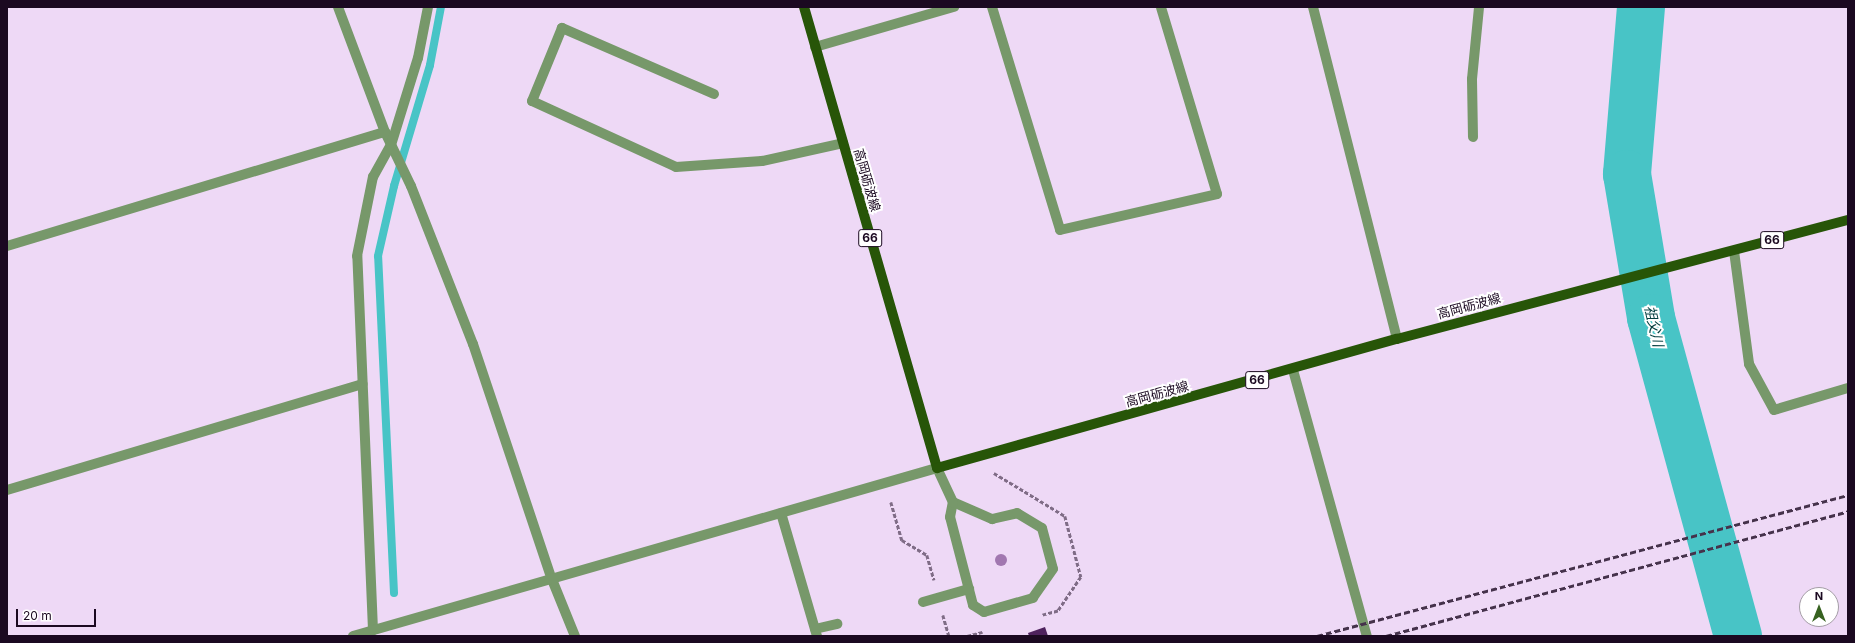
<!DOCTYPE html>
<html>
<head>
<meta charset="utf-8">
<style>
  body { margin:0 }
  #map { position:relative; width:1855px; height:643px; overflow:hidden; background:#eed9f6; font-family:Inter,"Noto Sans JP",sans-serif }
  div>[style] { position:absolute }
  .stream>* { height:8px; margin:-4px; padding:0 4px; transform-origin:4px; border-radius:4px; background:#48c4c6 }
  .river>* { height:48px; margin:-24px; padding:0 24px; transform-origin:24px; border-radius:24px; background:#48c4c6 }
  .building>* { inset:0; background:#4e225d }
  .path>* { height:2.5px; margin-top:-1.25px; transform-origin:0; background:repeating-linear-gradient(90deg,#7f6c86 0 4px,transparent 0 6px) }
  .service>* { height:10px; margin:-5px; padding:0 5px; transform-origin:5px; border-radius:5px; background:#77986a }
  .minor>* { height:10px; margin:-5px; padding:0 5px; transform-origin:5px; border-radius:5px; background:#77986a }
  .tertiary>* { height:10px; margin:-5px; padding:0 5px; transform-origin:5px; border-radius:5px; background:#77986a }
  .primary>* { height:10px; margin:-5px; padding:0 5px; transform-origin:5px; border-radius:5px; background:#275508 }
  .rail>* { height:3px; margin-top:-1.5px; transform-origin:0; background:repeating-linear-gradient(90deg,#45324b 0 6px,transparent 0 9px) }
  .trees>* { width:12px; height:12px; margin:-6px; border-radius:50%; background:#a177b0 }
  span { translate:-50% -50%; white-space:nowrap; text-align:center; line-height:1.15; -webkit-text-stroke:4px #fff; paint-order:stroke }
  .shield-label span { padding:1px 3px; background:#fff; border:1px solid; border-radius:3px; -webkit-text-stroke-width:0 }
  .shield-label { font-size:12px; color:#1b0921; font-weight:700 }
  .street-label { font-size:13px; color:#1b0921 }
  .water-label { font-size:14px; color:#033e3f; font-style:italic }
  .frame { position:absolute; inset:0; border:8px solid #1b0921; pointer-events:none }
  .north { position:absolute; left:1799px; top:587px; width:40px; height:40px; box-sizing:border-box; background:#fff; border:1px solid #a49da6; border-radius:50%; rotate:0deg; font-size:11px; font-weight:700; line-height:16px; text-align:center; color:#1b0921 }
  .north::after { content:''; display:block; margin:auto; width:14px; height:18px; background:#376220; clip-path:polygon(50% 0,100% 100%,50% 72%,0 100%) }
  .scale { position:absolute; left:16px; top:609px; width:80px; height:18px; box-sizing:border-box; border:2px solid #1b0921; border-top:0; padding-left:5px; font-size:12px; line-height:14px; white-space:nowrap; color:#1b0921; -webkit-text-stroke:3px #fff; paint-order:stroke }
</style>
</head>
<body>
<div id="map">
  <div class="stream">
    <div style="left:394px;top:593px;width:337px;rotate:-92.7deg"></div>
    <div style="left:378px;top:256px;width:72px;rotate:-77.1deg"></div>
    <div style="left:394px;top:186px;width:126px;rotate:-73.4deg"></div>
    <div style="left:430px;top:65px;width:59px;rotate:-79.3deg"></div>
  </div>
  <div class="river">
    <div style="left:1641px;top:7px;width:168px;rotate:94.8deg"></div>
    <div style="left:1627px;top:174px;width:146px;rotate:80.5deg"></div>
    <div style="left:1651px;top:318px;width:330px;rotate:74.7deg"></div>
  </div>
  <div class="building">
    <div style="clip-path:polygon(1045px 627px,1048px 636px,1029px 636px,1028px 633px)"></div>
  </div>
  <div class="path">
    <div style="left:994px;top:473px;width:83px;rotate:31.2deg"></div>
    <div style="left:1065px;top:516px;width:63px;rotate:75.3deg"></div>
    <div style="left:1081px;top:577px;width:41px;rotate:124.1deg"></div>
    <div style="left:1058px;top:611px;width:16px;rotate:165deg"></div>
    <div style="left:891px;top:502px;width:40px;rotate:74deg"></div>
    <div style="left:902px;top:540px;width:29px;rotate:31deg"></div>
    <div style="left:927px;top:555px;width:26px;rotate:74deg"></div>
    <div style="left:943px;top:615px;width:22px;rotate:74deg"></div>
    <div style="left:967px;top:636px;width:16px;rotate:-15deg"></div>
  </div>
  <div class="service">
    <div style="left:953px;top:502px;width:43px;rotate:23.6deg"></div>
    <div style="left:992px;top:519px;width:26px;rotate:-13deg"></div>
    <div style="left:1017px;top:513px;width:29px;rotate:31deg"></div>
    <div style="left:1042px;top:528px;width:42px;rotate:75deg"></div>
    <div style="left:1053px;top:569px;width:35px;rotate:125deg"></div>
    <div style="left:1033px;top:598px;width:51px;rotate:164.1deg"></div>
    <div style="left:984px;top:612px;width:13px;rotate:-148deg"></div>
    <div style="left:973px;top:605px;width:91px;rotate:-104.6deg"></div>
    <div style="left:950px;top:517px;width:15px;rotate:-79deg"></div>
    <div style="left:923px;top:602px;width:48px;rotate:-15.8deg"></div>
    <div style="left:815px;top:629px;width:23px;rotate:-13deg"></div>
  </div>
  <div class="minor">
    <div style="left:338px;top:7px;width:134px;rotate:69.4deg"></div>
    <div style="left:385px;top:132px;width:60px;rotate:64.3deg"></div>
    <div style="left:411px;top:186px;width:170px;rotate:68.6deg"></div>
    <div style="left:473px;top:344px;width:246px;rotate:71.5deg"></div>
    <div style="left:551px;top:577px;width:64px;rotate:67.9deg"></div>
    <div style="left:992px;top:7px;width:233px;rotate:73deg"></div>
    <div style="left:1060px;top:230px;width:161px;rotate:-12.9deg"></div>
    <div style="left:1217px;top:194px;width:195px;rotate:-106.7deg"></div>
    <div style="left:1313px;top:7px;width:342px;rotate:75.8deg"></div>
    <div style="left:815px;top:47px;width:145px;rotate:-16.1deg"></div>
    <div style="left:714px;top:94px;width:166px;rotate:-156.5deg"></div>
    <div style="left:562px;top:28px;width:79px;rotate:112.3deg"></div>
    <div style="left:532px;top:101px;width:158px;rotate:24.6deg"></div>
    <div style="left:676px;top:167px;width:86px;rotate:-4deg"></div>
    <div style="left:762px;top:161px;width:83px;rotate:-12.5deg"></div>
    <div style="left:1473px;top:137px;width:58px;rotate:-91deg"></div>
    <div style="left:1472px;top:79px;width:72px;rotate:-84.4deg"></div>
    <div style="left:7px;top:246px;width:395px;rotate:-16.8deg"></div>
    <div style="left:1734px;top:251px;width:114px;rotate:82.4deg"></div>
    <div style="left:1749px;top:364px;width:52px;rotate:61.5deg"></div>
    <div style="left:1774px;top:410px;width:77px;rotate:-16.6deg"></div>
    <div style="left:1293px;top:370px;width:276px;rotate:74.5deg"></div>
    <div style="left:7px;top:490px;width:371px;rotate:-16.6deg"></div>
    <div style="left:781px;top:513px;width:128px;rotate:73.7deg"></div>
    <div style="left:373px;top:630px;width:374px;rotate:-92.4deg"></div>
    <div style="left:357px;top:256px;width:81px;rotate:-78.6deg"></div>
    <div style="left:373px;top:177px;width:37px;rotate:-61deg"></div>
    <div style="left:391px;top:145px;width:91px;rotate:-72.8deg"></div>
    <div style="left:418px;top:58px;width:52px;rotate:-78.9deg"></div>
  </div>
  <div class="tertiary">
    <div style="left:353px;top:636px;width:608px;rotate:-16.05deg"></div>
    <div style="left:937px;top:468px;width:38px;rotate:65deg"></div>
  </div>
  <div class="primary">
    <div style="left:804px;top:7px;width:480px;rotate:73.9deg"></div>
    <div style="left:937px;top:468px;width:478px;rotate:-15.7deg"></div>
    <div style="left:1397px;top:339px;width:466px;rotate:-14.8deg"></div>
  </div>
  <div class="rail">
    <div style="left:1317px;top:636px;width:549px;rotate:-14.87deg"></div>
    <div style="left:1386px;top:636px;width:479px;rotate:-15.1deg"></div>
  </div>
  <div class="trees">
    <div style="left:1001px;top:560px"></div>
  </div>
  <div class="shield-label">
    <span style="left:870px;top:238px">66</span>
    <span style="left:1772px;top:240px">66</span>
    <span style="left:1257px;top:380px">66</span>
  </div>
  <div class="street-label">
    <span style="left:867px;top:180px;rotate:74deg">高岡砺波線</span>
    <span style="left:1469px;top:306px;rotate:-15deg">高岡砺波線</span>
    <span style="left:1157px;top:394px;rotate:-15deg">高岡砺波線</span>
  </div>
  <div class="water-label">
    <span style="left:1654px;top:326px;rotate:77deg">祖父川</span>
  </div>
  <div class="frame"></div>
  <div class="north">N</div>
  <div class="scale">20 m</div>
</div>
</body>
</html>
